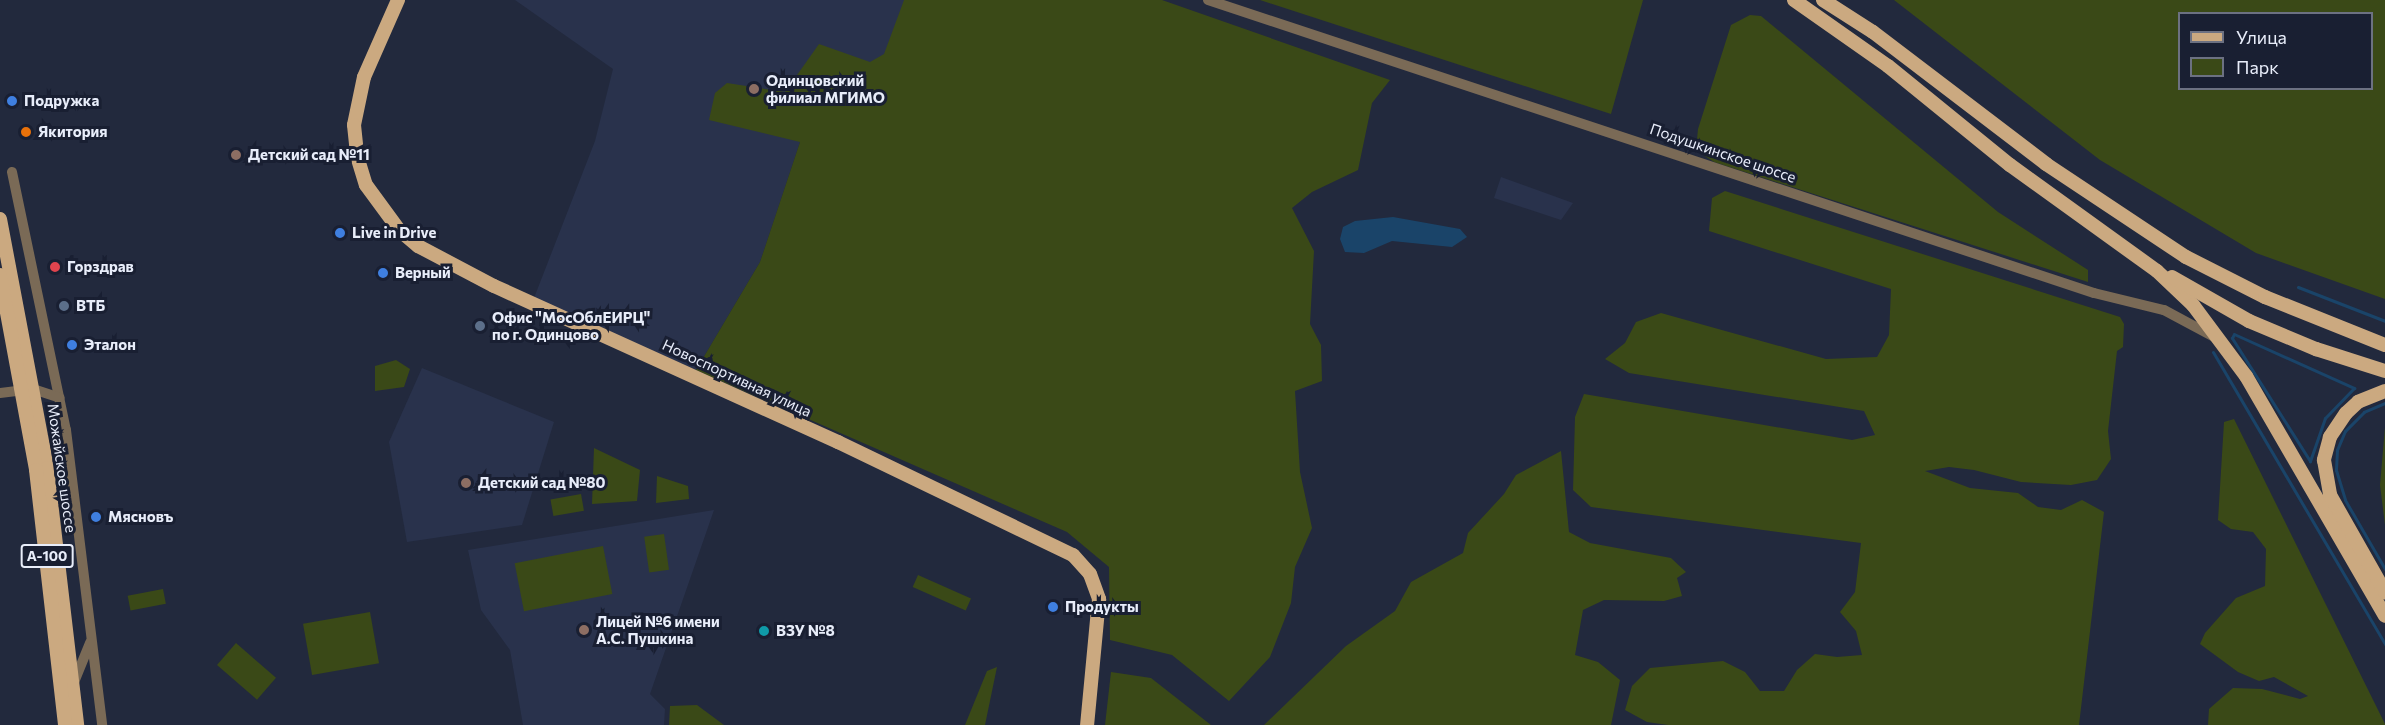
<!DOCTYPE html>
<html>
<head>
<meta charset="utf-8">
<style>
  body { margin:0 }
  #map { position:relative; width:2385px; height:725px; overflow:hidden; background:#22293d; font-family:Commissioner,sans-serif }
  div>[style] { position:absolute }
  .built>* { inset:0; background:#29324c }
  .green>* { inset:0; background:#3a4917; transform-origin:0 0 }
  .water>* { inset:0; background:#1a4469 }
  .stream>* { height:3px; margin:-1.5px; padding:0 1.5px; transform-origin:1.5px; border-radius:1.5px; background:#1a4469 }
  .minor>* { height:10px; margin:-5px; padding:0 5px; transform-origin:5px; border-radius:5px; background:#7a6a56 }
  .major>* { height:14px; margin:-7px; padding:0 7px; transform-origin:7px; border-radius:7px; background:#cba980 }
  .dots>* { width:16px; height:16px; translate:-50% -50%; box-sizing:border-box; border:3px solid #191f32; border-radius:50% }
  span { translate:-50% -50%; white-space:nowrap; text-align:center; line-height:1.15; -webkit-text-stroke:6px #191f32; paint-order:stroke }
  .shield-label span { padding:2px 4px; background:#191f32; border:2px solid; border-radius:4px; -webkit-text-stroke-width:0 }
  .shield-label { font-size:14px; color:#e8edfa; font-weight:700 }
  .poi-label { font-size:15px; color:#e8edfa; font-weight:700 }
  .left { translate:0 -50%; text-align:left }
  .street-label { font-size:15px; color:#e8edfa }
  .legend { position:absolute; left:2178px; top:12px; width:195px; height:78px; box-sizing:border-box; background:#191f32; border:2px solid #6c7182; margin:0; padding:8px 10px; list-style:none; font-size:18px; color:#e8edfa }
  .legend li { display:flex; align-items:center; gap:12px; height:30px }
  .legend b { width:30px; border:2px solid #6c7182 }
</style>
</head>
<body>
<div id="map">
  <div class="built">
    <div style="clip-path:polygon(515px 0,909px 0,887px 61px,800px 142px,760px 262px,696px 370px,534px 298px,595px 141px,613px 69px)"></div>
    <div style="clip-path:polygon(1501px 177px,1573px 203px,1561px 220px,1494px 198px)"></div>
    <div style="clip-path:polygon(422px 368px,554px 422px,522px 525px,407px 542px,389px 442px)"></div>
    <div style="clip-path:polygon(714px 510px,650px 694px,665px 709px,664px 725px,523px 725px,510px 650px,481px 610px,468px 550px)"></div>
  </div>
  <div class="green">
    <div style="clip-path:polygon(904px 0,1162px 0,1390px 80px,1372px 103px,1358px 170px,1312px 192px,1292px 208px,1314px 251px,1310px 324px,1321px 345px,1322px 381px,1295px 391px,1300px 472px,1312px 528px,1295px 567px,1291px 603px,1270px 657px,1229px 701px,1172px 655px,1110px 640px,1109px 567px,1067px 532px,696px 370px,760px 262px,800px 142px,709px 120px,715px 93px,727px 83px,785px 92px,819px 44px,870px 62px,884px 54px)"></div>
    <div style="clip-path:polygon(1260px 0,1643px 0,1611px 114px)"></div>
    <div style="clip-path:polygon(evenodd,1894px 0,2385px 0,2385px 299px,2256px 253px,2100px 160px,1894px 0,2180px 14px,2372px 14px,2372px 88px,2180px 88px,2180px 14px)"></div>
    <div style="clip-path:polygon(1750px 15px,1761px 16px,1998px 212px,2088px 270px,2088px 282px,1714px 162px,1696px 150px,1698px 129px,1731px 25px)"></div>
    <div style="clip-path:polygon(1725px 191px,2120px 317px,2124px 324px,2123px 347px,2117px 351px,2108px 431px,2111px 459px,2097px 480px,2071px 485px,2021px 482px,1974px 470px,1949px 467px,1925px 471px,1970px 488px,2018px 493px,2038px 507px,2061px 510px,2082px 500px,2104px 512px,2079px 725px,1668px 725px,1647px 722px,1625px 710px,1632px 686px,1650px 668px,1723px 661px,1745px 672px,1760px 691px,1784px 691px,1797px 670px,1815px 654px,1837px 657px,1862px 655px,1856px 631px,1840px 612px,1855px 592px,1861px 543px,1591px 507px,1573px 490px,1575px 417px,1584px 394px,1852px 440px,1875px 435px,1864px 411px,1629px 373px,1605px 359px,1625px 343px,1636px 322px,1661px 313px,1826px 359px,1877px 357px,1889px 335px,1891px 289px,1709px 231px,1712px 198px)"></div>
    <div style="clip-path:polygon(396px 360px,410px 369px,404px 387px,375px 391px,375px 366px)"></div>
    <div style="clip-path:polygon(2234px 419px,2385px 724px,2385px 725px,2208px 725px,2209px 709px,2233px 688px,2262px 689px,2300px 699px,2308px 696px,2274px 677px,2259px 681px,2238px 672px,2200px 644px,2205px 633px,2236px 598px,2265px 586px,2266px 549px,2253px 532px,2231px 529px,2218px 520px,2224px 422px)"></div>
    <div style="clip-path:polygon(2385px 427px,2385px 525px,2380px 485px)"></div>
    <div style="clip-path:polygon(594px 448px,640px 470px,637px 501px,592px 504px)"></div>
    <div style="clip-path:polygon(1561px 451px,1569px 532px,1590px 543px,1671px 558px,1686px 572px,1677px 578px,1682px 596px,1664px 601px,1604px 600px,1583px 610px,1575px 655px,1598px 662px,1620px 680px,1611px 725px,1264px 725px,1346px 646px,1395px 611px,1411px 582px,1463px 553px,1468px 533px,1504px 494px,1516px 475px)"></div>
    <div style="clip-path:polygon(657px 476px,688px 486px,689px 499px,656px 503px)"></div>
    <div style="left:581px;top:494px;width:17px;height:31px;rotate:80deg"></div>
    <div style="left:664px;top:534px;width:36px;height:20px;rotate:82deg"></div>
    <div style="left:603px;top:546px;width:49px;height:90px;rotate:79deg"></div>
    <div style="left:918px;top:575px;width:58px;height:13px;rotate:24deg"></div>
    <div style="left:163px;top:589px;width:15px;height:36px;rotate:79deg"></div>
    <div style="left:370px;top:612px;width:52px;height:68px;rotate:80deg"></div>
    <div style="left:236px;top:643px;width:53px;height:29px;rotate:41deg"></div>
    <div style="clip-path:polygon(997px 667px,985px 725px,965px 725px,987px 671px)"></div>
    <div style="clip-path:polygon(1111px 672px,1151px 678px,1211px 725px,1105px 725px)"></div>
    <div style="clip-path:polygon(697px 705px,724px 725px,669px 725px,670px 706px)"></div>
  </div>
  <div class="water">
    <div style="clip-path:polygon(1393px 217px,1460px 229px,1467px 237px,1452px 247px,1392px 241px,1364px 253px,1345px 252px,1340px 239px,1343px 227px,1355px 221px)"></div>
  </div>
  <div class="stream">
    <div style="left:2298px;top:287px;width:93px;rotate:21.3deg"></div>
    <div style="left:2234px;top:334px;width:132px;rotate:24.2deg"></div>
    <div style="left:2354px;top:388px;width:42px;rotate:134deg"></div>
    <div style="left:2325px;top:418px;width:46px;rotate:109.2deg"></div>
    <div style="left:2310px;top:461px;width:146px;rotate:-122.4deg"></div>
    <div style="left:2232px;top:338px;width:4px;rotate:-63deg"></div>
    <div style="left:2213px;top:352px;width:339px;rotate:59.5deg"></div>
    <div style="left:2385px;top:403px;width:23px;rotate:157deg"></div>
    <div style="left:2364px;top:412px;width:27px;rotate:135deg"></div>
    <div style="left:2345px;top:431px;width:21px;rotate:113deg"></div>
    <div style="left:2337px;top:450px;width:20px;rotate:93deg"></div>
    <div style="left:2336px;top:470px;width:31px;rotate:73deg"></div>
    <div style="left:2345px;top:500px;width:80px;rotate:59.9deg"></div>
  </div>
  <div class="minor">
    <div style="left:1208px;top:0;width:933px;rotate:18.3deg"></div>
    <div style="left:2094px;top:293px;width:72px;rotate:13.7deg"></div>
    <div style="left:2164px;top:310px;width:59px;rotate:28.3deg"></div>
    <div style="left:12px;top:172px;width:264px;rotate:78.2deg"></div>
    <div style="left:66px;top:430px;width:297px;rotate:83deg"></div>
    <div style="left:0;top:393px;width:33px;rotate:-7deg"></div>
    <div style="left:33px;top:389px;width:28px;rotate:18deg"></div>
    <div style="left:72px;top:687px;width:48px;rotate:-67.8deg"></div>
  </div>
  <div class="major">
    <div style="left:398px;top:0;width:84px;rotate:113.8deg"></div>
    <div style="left:364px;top:77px;width:49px;rotate:101.8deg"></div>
    <div style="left:354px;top:125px;width:31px;rotate:84deg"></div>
    <div style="left:357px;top:156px;width:30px;rotate:73deg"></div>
    <div style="left:366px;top:185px;width:56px;rotate:53.7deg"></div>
    <div style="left:399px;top:230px;width:25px;rotate:40deg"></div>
    <div style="left:418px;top:246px;width:86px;rotate:27.8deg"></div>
    <div style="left:494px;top:286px;width:378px;rotate:24.4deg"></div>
    <div style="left:838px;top:442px;width:261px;rotate:25.7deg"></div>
    <div style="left:1073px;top:555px;width:25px;rotate:48deg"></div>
    <div style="left:1090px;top:574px;width:27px;rotate:70deg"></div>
    <div style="left:1099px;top:599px;width:127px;rotate:95.4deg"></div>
    <div style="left:1794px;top:0;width:115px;rotate:35.1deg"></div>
    <div style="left:1888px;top:66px;width:157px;rotate:39.1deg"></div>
    <div style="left:2010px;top:165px;width:181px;rotate:35.8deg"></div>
    <div style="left:2157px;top:271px;width:50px;rotate:43.4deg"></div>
    <div style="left:2193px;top:305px;width:89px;rotate:53.3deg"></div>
    <div style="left:2246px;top:376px;width:277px;rotate:59.9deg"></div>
    <div style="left:1823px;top:0;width:59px;rotate:32.6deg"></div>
    <div style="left:1873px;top:32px;width:218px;rotate:37.3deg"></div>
    <div style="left:2046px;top:164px;width:168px;rotate:33.6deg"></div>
    <div style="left:2186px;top:257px;width:89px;rotate:26.9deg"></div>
    <div style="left:2265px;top:297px;width:129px;rotate:21.8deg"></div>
    <div style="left:0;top:219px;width:253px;rotate:79.3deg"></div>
    <div style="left:47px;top:468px;width:259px;rotate:83.3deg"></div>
    <div style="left:0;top:275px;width:198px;rotate:79.5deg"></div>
    <div style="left:36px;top:470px;width:257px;rotate:83.5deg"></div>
    <div style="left:2172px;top:277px;width:89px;rotate:29.7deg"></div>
    <div style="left:2249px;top:321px;width:73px;rotate:22.7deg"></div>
    <div style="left:2316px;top:349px;width:72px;rotate:17.7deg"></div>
    <div style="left:2385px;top:391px;width:29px;rotate:158deg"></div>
    <div style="left:2358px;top:402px;width:16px;rotate:137deg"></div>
    <div style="left:2346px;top:413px;width:29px;rotate:124deg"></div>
    <div style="left:2330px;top:437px;width:24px;rotate:105deg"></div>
    <div style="left:2324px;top:460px;width:36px;rotate:80deg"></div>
    <div style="left:2330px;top:495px;width:112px;rotate:60.4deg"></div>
  </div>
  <div class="dots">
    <div style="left:754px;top:89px;background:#8d6e63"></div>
    <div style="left:12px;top:101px;background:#3f7fe0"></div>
    <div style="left:26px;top:132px;background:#e8710a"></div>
    <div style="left:236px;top:155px;background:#8d6e63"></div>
    <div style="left:340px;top:233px;background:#3f7fe0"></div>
    <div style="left:55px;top:267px;background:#e0444e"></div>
    <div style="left:383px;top:273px;background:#3f7fe0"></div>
    <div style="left:64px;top:306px;background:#5c6f8a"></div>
    <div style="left:480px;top:326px;background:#5c6f8a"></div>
    <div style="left:72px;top:345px;background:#3f7fe0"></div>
    <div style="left:466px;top:483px;background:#8d6e63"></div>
    <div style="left:96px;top:517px;background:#3f7fe0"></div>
    <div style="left:1053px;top:607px;background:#3f7fe0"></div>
    <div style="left:584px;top:630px;background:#8d6e63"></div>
    <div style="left:764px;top:631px;background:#0f9aa8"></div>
  </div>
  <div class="shield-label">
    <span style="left:47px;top:556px">А-100</span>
  </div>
  <div class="poi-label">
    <span class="left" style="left:766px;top:89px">Одинцовский<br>филиал МГИМО</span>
    <span class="left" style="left:24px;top:101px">Подружка</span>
    <span class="left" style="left:38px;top:132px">Якитория</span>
    <span class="left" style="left:248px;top:155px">Детский сад №11</span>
    <span class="left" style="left:352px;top:233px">Live in Drive</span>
    <span class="left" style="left:67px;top:267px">Горздрав</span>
    <span class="left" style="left:395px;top:273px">Верный</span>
    <span class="left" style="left:76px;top:306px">ВТБ</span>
    <span class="left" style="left:492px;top:326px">Офис "МосОблЕИРЦ"<br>по г. Одинцово</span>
    <span class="left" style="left:84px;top:345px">Эталон</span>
    <span class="left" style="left:478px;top:483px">Детский сад №80</span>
    <span class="left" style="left:108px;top:517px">Мясновъ</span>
    <span class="left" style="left:1065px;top:607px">Продукты</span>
    <span class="left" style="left:596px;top:630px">Лицей №6 имени<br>А.С. Пушкина</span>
    <span class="left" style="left:776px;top:631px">ВЗУ №8</span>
  </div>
  <div class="street-label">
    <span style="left:1723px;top:153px;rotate:19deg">Подушкинское шоссе</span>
    <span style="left:737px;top:378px;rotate:25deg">Новоспортивная улица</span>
    <span style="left:62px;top:468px;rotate:82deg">Можайское шоссе</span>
  </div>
  <ul class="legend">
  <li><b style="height:8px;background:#cba980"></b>Улица</li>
  <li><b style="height:16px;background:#3a4917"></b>Парк</li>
  </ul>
</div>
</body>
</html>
